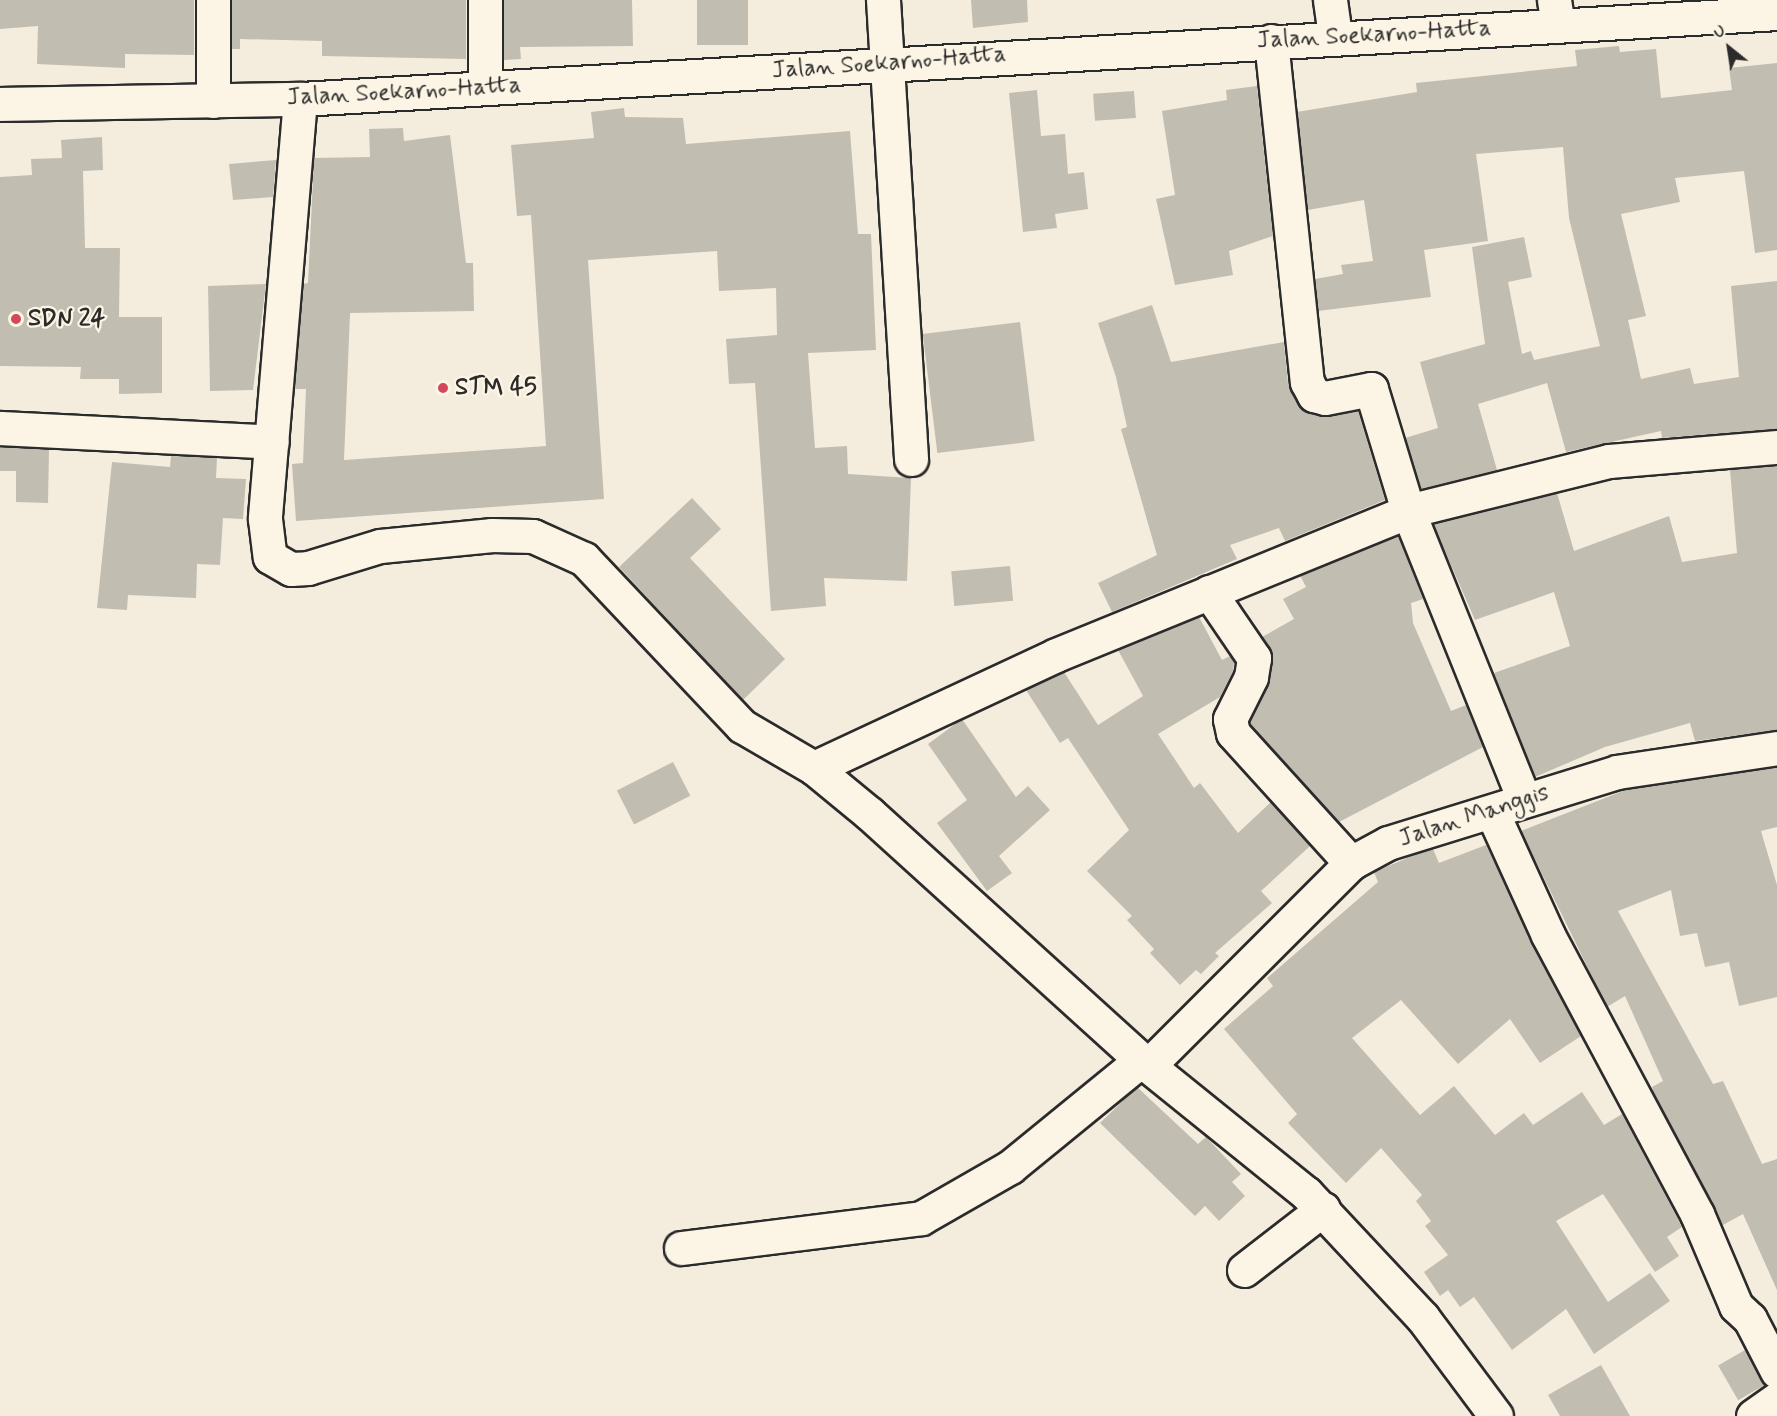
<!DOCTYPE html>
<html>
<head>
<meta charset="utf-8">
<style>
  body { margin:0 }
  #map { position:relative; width:1777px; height:1416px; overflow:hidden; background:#f4edde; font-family:Mynerve,sans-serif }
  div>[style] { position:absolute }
  .building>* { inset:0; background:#c2bdb1; transform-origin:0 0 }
  .roads { filter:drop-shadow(2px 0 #2b2b2b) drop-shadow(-2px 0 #2b2b2b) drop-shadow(0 2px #2b2b2b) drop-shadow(0 -2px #2b2b2b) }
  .street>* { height:33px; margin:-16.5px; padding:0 16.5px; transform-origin:16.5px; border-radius:16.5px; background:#fcf5e5 }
  .highway>* { height:33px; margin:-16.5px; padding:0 16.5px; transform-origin:16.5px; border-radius:16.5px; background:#fcf5e5 }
  .dots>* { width:16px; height:16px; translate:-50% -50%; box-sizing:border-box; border:3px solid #fcf5e5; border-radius:50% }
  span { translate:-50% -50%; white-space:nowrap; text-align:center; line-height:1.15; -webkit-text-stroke:4.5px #fcf5e5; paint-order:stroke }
  .street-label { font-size:24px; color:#2b2b2b }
  .poi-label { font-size:24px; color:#2b2b2b; font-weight:700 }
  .left { translate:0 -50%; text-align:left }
  .north { position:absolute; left:1699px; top:18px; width:60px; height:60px; -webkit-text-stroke:4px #fcf5e5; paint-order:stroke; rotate:330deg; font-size:16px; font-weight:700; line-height:24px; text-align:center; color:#2b2b2b }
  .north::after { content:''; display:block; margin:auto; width:21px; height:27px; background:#2b2b2b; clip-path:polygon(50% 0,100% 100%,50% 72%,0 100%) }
</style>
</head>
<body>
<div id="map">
  <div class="building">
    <div style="clip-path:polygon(0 0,194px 0,194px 55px,125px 54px,125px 68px,37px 64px,38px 26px,0 29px)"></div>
    <div style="clip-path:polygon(232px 0,466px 0,466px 59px,322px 56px,322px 41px,240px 39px,240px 49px,232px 49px)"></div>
    <div style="clip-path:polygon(504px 0,632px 0,633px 46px,520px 47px,521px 59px,504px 60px)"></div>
    <div style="left:697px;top:0;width:51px;height:45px"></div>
    <div style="clip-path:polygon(971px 0,1027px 0,1028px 22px,973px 28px)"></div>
    <div style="clip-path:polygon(1619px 46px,1620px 52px,1656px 49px,1661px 98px,1732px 90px,1729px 68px,1777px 63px,1777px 250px,1755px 253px,1744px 171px,1675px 178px,1680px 202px,1621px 214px,1646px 316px,1628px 320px,1641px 379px,1690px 368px,1694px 384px,1739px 377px,1731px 286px,1777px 281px,1777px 429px,1662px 438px,1661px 431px,1566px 452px,1547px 383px,1478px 404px,1497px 470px,1421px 489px,1405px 438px,1438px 428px,1420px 362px,1485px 344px,1472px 247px,1524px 237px,1532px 277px,1508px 282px,1522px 354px,1531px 351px,1534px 360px,1600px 346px,1569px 218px,1563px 147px,1476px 154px,1488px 241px,1424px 250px,1431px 297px,1318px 311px,1315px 279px,1343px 274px,1341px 265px,1373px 261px,1364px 200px,1308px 210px,1297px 112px,1417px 92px,1416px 83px,1577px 66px,1575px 50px)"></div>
    <div style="clip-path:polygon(1257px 86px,1273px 236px,1229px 251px,1233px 275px,1175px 285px,1156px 199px,1175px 195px,1162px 111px,1227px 100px,1226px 90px)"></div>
    <div style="clip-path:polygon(1037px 90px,1041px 136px,1065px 134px,1068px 174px,1084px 172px,1088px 209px,1055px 214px,1057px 228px,1023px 232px,1009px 93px)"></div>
    <div style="left:1134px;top:91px;width:27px;height:41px;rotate:86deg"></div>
    <div style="clip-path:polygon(624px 108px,625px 117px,683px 118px,686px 144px,850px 131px,858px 234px,871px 234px,876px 350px,808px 353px,815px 448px,847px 446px,848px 474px,911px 478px,907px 581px,824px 578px,826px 606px,771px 611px,755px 383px,729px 384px,726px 339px,777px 335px,776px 288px,719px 291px,717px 251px,588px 260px,604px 499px,296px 521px,292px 464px,303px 463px,306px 389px,295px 389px,303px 284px,308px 283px,314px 158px,370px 157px,369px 129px,403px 128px,404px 141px,450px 135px,466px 263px,473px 263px,474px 311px,350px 313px,344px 460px,546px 446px,531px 215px,517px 216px,511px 145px,594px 138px,591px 112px)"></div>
    <div style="clip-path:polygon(102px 137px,103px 170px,83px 171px,85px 248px,120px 248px,119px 317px,162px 317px,162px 393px,119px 394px,119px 379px,80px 379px,81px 367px,0 366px,0 177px,32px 175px,31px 159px,62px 158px,61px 140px)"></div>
    <div style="clip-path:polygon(276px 160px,273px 197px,233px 200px,229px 164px)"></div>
    <div style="clip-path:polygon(266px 284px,253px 390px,210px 391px,208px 286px)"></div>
    <div style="clip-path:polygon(1152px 305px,1171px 362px,1284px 342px,1288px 384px,1302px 409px,1328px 416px,1358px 411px,1385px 500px,1285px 541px,1279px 528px,1230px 545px,1237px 559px,1112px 612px,1098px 583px,1157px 555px,1121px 429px,1127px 427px,1116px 377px,1098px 323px)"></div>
    <div style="left:1020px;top:322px;width:120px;height:98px;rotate:83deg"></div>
    <div style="clip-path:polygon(0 447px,49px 449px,48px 503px,16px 502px,16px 471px,0 471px)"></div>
    <div style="clip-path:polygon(171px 456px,217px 458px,216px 478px,246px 479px,243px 519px,223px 518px,220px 565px,197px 564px,196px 598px,128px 595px,127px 610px,97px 608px,112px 462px,170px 467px)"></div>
    <div style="clip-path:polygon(1777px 466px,1777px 730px,1695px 741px,1690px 723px,1605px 747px,1535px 777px,1494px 673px,1570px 646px,1554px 592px,1475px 620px,1433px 524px,1557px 493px,1574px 551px,1669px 516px,1682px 562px,1737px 553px,1730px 470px)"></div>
    <div style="clip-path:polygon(692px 498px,721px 529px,690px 558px,785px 659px,743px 700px,619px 567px)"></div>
    <div style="clip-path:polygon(1398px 535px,1423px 599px,1411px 603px,1413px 623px,1451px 711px,1466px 705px,1483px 747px,1339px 822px,1250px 724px,1273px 661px,1262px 637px,1294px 619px,1283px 599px,1306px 587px,1300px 575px)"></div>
    <div style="left:1010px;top:566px;width:35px;height:59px;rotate:85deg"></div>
    <div style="clip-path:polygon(1199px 617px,1222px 660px,1230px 656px,1234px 662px,1233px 671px,1220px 697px,1158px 734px,1194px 788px,1200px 783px,1238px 833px,1271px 802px,1310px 846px,1261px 891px,1272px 903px,1215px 953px,1219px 956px,1201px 974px,1196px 970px,1180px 985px,1150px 953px,1154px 949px,1127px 920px,1132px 916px,1087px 871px,1129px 830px,1068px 738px,1060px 743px,1026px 690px,1064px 672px,1098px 725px,1143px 696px,1118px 650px)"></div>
    <div style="clip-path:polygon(962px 719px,1016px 797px,1028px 786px,1050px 810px,999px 856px,1012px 873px,987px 891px,937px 823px,967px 800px,928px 744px)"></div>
    <div style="left:673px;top:762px;width:38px;height:63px;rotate:63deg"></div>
    <div style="clip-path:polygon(1777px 767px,1777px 827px,1761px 831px,1777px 885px,1777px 997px,1739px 1006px,1729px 962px,1705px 967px,1697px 933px,1680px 936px,1671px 890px,1618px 911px,1713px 1084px,1723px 1081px,1762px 1164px,1777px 1159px,1777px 1290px,1743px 1214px,1723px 1225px,1720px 1220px,1654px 1093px,1652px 1087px,1663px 1081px,1625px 996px,1607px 1007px,1521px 831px,1628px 789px)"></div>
    <div style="clip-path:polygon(1486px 845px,1581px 1036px,1540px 1063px,1510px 1019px,1458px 1064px,1401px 1000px,1352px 1038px,1420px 1115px,1454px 1086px,1495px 1135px,1524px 1113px,1533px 1125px,1582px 1092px,1604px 1125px,1622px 1114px,1682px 1227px,1667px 1237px,1679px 1256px,1655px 1272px,1603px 1194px,1556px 1221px,1608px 1302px,1650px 1273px,1670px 1301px,1594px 1354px,1566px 1309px,1512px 1350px,1474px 1297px,1460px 1307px,1448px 1290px,1440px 1296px,1424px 1272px,1448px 1255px,1425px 1226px,1431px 1221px,1416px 1201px,1422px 1195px,1381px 1148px,1346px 1183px,1288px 1123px,1297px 1114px,1224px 1029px,1273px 986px,1267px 978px,1378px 882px,1374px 872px,1424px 851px,1433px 849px,1439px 863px)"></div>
    <div style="clip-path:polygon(1137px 1087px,1198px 1144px,1206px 1137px,1241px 1174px,1232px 1182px,1245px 1196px,1219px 1221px,1205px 1206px,1195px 1216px,1100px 1123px)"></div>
    <div style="left:1745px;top:1350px;width:40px;height:31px;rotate:60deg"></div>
    <div style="clip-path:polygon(1601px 1365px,1630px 1416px,1560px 1416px,1548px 1395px)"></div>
  </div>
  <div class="roads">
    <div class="street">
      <div style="left:883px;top:0;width:460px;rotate:86.5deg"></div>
      <div style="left:1330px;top:0;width:37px;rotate:82deg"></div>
      <div style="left:1554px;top:0;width:26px;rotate:81deg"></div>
      <div style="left:1271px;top:41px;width:343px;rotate:84deg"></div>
      <div style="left:1307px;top:382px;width:15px;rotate:62deg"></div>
      <div style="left:1314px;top:395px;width:11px;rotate:15deg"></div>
      <div style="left:1325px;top:398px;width:47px;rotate:-11.1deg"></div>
      <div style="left:1371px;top:389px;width:127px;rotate:73.1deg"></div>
      <div style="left:1408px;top:511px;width:310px;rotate:68.1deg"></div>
      <div style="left:485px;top:88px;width:88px;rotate:-90deg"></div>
      <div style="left:300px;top:99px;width:421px;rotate:94.8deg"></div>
      <div style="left:265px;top:519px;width:38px;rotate:83deg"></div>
      <div style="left:270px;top:557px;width:24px;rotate:30deg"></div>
      <div style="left:291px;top:569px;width:17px;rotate:-3deg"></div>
      <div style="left:308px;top:568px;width:75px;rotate:-17deg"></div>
      <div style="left:380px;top:546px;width:113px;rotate:-5.6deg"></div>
      <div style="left:492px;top:535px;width:41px;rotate:1.4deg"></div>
      <div style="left:533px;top:536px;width:56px;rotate:24.3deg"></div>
      <div style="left:584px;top:559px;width:230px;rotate:46.6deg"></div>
      <div style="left:742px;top:726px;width:83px;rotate:30.3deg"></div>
      <div style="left:814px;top:768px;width:72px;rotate:39.4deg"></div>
      <div style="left:870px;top:814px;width:366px;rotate:42.2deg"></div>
      <div style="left:1141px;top:1060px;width:212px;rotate:38.9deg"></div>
      <div style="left:1306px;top:1193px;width:171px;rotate:46.9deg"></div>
      <div style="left:1423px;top:1318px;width:122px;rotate:53.3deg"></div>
      <div style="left:213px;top:101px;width:101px;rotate:-90deg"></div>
      <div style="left:0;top:428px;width:272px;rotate:2.9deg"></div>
      <div style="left:1209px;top:592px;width:80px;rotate:55.7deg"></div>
      <div style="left:1254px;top:658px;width:19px;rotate:99deg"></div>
      <div style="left:1251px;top:677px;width:47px;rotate:116.6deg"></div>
      <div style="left:1230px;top:719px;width:14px;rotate:78deg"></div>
      <div style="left:1233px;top:733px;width:176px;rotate:47.8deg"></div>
      <div style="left:814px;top:768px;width:267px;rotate:-25deg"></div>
      <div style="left:1056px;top:655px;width:380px;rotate:-22.2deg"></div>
      <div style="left:1408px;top:511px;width:207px;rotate:-14deg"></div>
      <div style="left:1609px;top:461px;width:169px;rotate:-4.8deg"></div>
      <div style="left:1492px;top:812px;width:135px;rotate:65.5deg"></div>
      <div style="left:1548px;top:935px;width:316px;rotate:61.9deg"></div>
      <div style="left:1697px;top:1214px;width:100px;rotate:67deg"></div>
      <div style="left:1736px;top:1306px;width:19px;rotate:43deg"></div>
      <div style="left:1750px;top:1319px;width:59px;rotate:62.6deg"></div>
      <div style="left:1148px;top:1066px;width:287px;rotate:-45deg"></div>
      <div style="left:1351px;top:863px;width:42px;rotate:-28.4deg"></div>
      <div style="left:1388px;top:843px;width:240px;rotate:-17.2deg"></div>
      <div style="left:1617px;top:772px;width:162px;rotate:-8.5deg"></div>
      <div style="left:681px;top:1248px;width:242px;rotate:-7.1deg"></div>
      <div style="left:921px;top:1218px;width:103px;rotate:-29.8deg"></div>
      <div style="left:1010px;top:1167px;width:169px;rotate:-39.2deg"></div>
      <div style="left:1244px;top:1270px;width:100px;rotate:-37.7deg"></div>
      <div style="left:1753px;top:1416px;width:29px;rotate:-35deg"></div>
    </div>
    <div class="highway">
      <div style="left:0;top:104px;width:300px;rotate:-1deg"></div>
      <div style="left:300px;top:99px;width:1480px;rotate:-3.33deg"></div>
    </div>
  </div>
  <div class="dots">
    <div style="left:16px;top:319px;background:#d1495b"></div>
    <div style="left:443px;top:388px;background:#d1495b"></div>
  </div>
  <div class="street-label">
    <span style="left:1374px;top:35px;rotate:-3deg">Jalan Soekarno-Hatta</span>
    <span style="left:889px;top:63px;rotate:-4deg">Jalan Soekarno-Hatta</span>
    <span style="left:404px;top:92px;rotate:-3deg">Jalan Soekarno-Hatta</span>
    <span style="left:1474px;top:816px;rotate:-18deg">Jalan Manggis</span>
  </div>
  <div class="poi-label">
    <span class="left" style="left:28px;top:319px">SDN 24</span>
    <span class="left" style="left:455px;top:388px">STM 45</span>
  </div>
  <div class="north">U</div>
</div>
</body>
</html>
